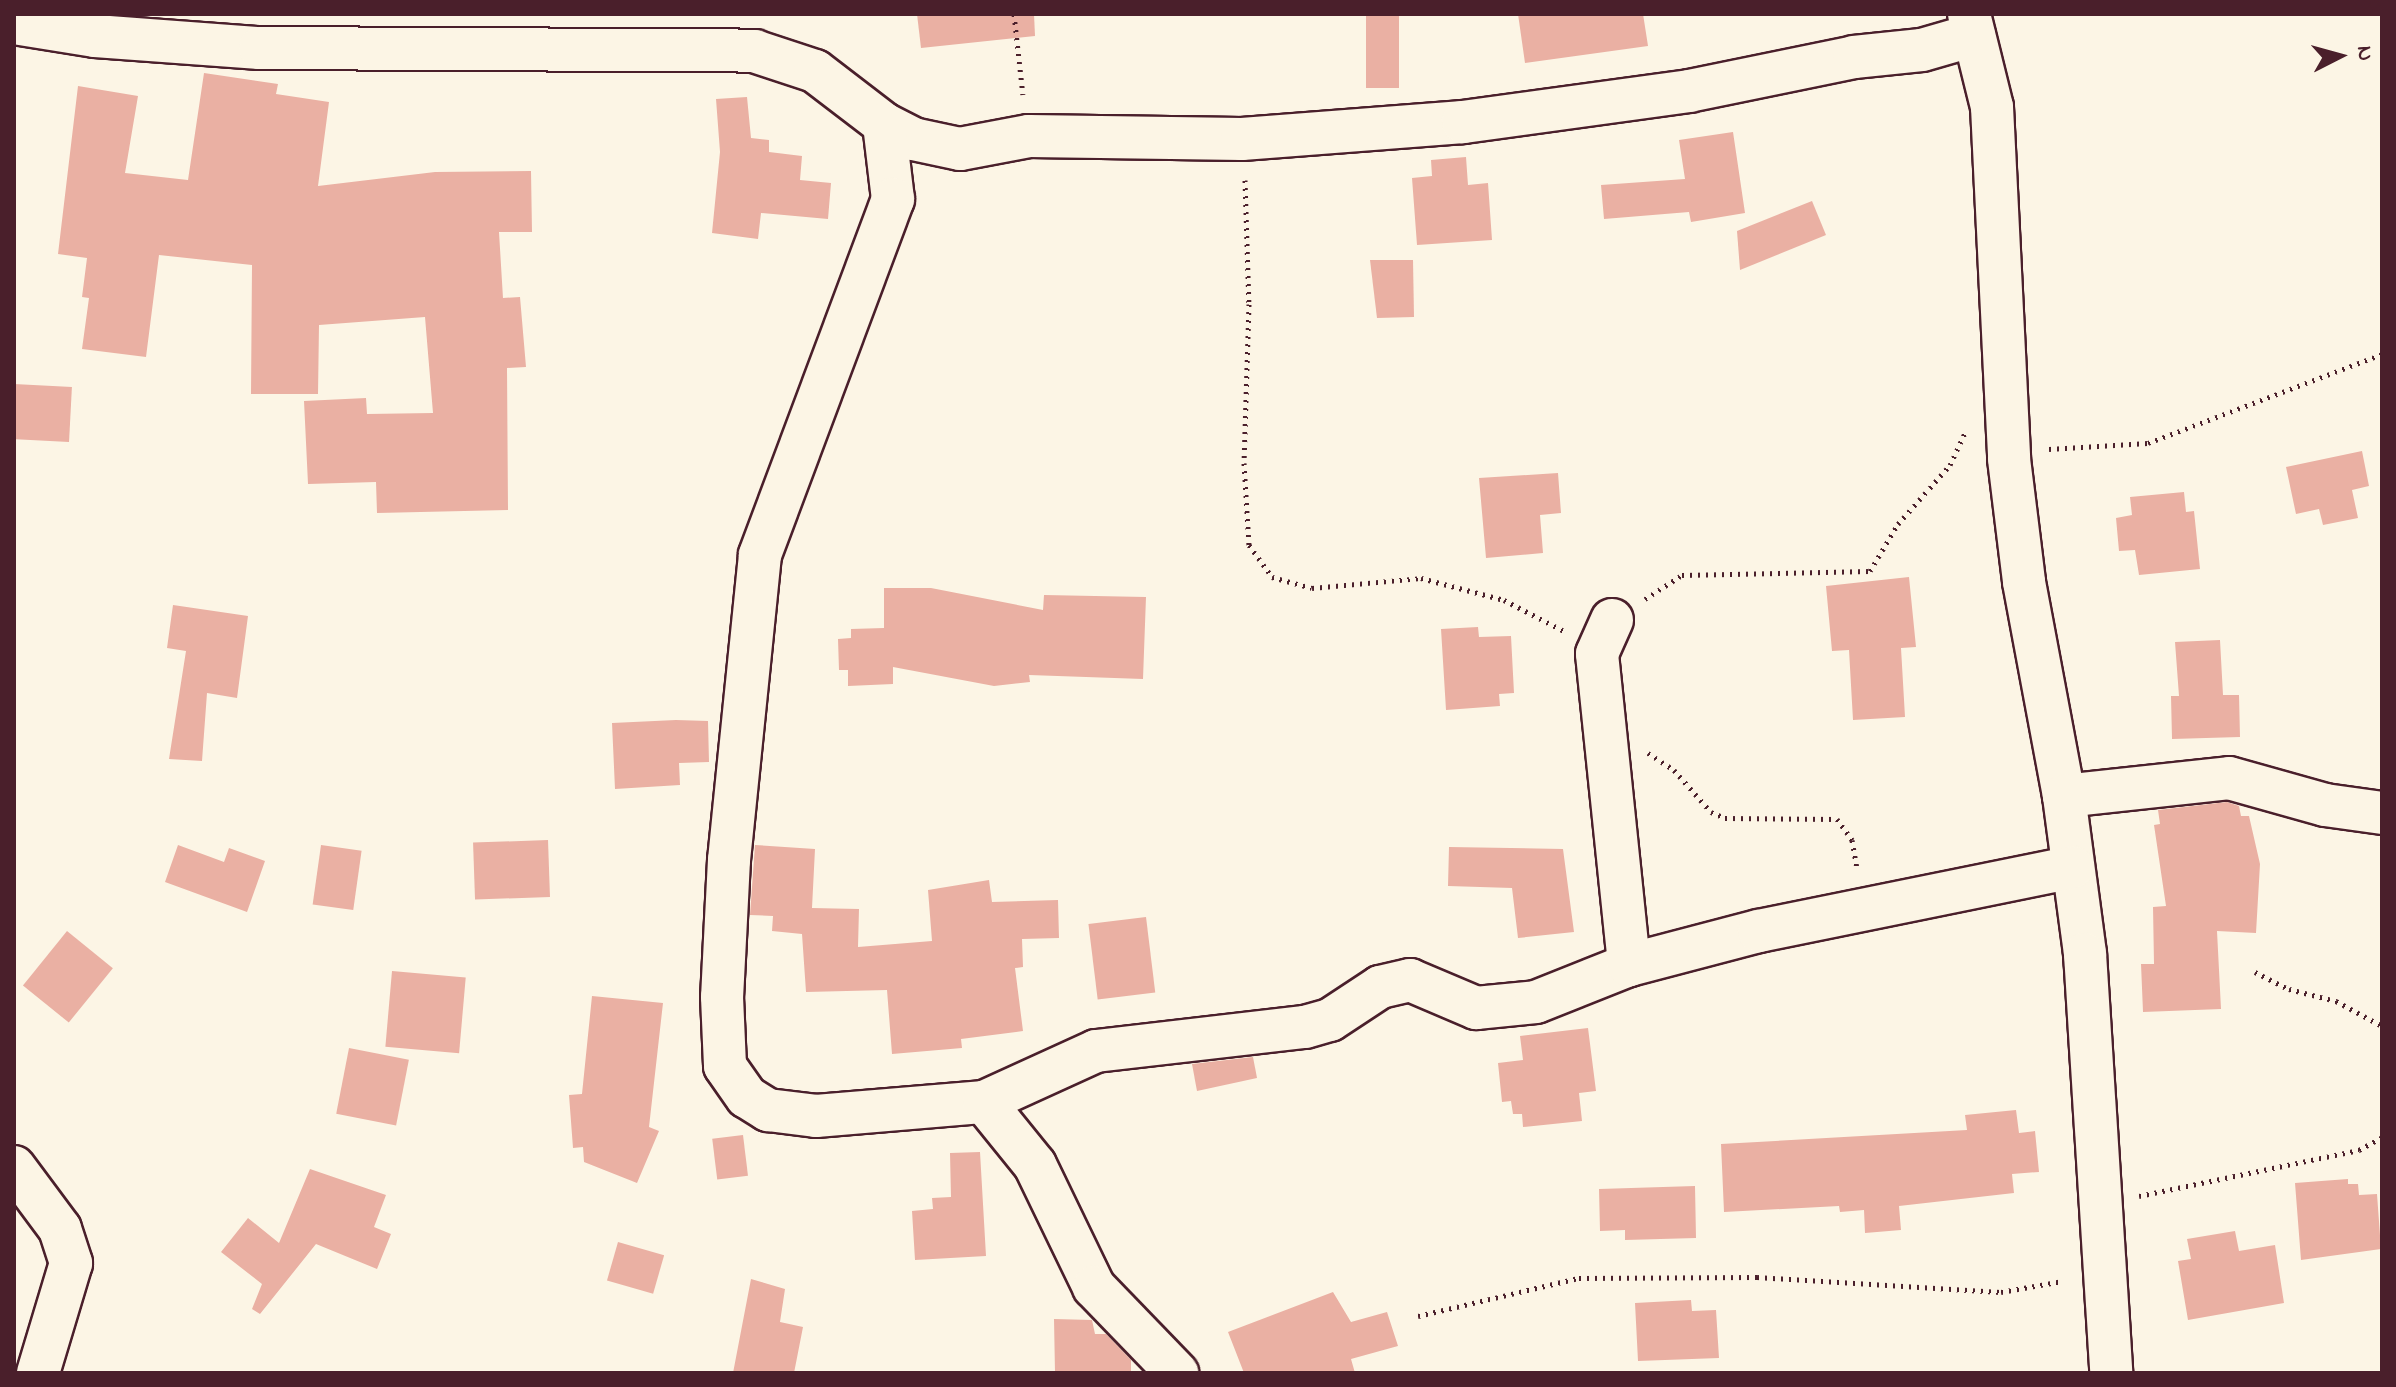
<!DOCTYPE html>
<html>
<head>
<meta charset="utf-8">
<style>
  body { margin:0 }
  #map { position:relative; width:2396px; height:1387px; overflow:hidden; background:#fcf5e5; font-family:"Indie Flower",sans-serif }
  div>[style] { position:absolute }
  .building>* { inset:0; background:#eab0a3; transform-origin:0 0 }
  .path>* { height:5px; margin-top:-2.5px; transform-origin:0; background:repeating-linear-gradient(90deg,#4a1f2b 0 2px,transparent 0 8px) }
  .roads { filter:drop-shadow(2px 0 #4a1f2b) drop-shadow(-2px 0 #4a1f2b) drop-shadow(0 2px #4a1f2b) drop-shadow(0 -2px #4a1f2b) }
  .minor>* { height:42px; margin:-21px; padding:0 21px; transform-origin:21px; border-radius:21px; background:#fcf5e5 }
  span { translate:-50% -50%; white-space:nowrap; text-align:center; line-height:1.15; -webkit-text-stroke:6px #fcf5e5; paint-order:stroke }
  .frame { position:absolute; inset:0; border:16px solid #4a1f2b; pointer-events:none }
  .north { position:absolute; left:2300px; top:16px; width:80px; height:80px; -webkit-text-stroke:6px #fcf5e5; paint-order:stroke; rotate:84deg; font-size:22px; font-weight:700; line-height:32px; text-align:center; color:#4a1f2b }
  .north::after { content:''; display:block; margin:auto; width:28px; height:36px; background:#4a1f2b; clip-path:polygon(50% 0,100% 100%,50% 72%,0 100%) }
</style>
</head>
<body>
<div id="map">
  <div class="building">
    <div style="clip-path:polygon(917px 14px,1034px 14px,1035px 36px,921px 48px)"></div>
    <div style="left:1366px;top:14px;width:33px;height:74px"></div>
    <div style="clip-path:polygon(1518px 14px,1643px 14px,1648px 46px,1525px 63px)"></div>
    <div style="clip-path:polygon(204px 73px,278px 84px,276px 94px,329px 102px,318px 186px,435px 172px,531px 171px,532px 232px,499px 232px,503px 298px,520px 297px,526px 367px,507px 368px,508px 510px,377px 513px,376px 482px,308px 484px,304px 401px,366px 398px,367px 414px,433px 413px,425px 317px,319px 325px,318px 394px,251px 394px,252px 265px,159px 255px,146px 357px,82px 349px,89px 298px,82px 297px,87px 258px,58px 254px,78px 86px,138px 96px,125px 173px,188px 180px)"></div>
    <div style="clip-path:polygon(747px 97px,751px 138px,769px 140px,769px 152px,802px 156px,800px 180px,831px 183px,828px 219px,761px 213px,758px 239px,712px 233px,720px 152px,716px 99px)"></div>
    <div style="clip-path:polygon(1733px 132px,1745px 213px,1691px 222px,1689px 212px,1604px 219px,1601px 185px,1685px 179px,1679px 140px)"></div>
    <div style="clip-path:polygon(1466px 157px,1468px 185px,1488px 183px,1492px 240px,1417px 245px,1412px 178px,1432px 176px,1431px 160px)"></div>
    <div style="clip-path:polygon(1812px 201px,1826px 235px,1740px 270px,1737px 231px)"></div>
    <div style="clip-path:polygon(1370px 260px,1413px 260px,1414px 317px,1377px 318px)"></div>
    <div style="left:14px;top:384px;width:58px;height:55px;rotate:3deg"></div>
    <div style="clip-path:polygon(2362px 451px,2369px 486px,2352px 490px,2358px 518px,2323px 525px,2319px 509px,2296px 514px,2286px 467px)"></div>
    <div style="clip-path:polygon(1558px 473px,1561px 513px,1540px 515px,1543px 553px,1486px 558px,1479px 478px)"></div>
    <div style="clip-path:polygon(2184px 492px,2186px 512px,2194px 511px,2200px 569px,2139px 575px,2135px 550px,2119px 551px,2116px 518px,2132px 515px,2130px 497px)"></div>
    <div style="clip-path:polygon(1909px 577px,1916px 647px,1901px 648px,1905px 717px,1853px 720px,1849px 650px,1832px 651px,1826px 586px)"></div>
    <div style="clip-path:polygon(884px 588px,931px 588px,1043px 610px,1044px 595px,1146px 597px,1143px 679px,1029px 675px,1030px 682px,994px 686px,893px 667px,893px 684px,848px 686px,848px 670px,839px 670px,838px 639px,851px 638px,851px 629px,884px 628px)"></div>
    <div style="clip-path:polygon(173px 605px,248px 616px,237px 698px,207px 693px,202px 761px,169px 759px,186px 651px,167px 648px)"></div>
    <div style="clip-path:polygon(1478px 627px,1479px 637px,1511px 636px,1514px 693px,1499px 694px,1500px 706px,1446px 710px,1441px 629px)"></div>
    <div style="clip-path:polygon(2220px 640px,2223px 695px,2239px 695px,2240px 737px,2172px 739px,2171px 696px,2179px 696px,2175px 642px)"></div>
    <div style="clip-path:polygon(676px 720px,708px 721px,709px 762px,679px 763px,680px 785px,615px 789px,612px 723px)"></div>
    <div style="clip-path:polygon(2227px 802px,2239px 806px,2241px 816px,2249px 816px,2260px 864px,2256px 933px,2217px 931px,2221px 1009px,2143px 1012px,2141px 964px,2154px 964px,2153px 907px,2166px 906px,2154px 825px,2160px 824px,2158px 810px)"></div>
    <div style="left:548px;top:840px;width:57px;height:75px;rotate:88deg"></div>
    <div style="clip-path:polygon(178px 845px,224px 862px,229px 848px,265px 861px,247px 912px,165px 882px)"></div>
    <div style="left:321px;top:845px;width:41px;height:60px;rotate:8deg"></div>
    <div style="clip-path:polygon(755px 845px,815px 849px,812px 908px,859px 909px,858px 947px,932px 941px,928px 890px,989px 880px,992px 902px,1058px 900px,1059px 938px,1022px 939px,1023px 967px,1015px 968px,1023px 1031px,961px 1039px,962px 1048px,892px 1054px,887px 990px,806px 992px,802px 934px,772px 931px,773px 916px,750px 915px)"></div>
    <div style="clip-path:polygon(1449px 847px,1563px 849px,1574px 932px,1518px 938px,1512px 888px,1448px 886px)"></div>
    <div style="left:1146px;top:917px;width:76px;height:58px;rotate:83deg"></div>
    <div style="left:67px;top:931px;width:59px;height:70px;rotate:39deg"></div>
    <div style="left:392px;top:971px;width:74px;height:76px;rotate:5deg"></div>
    <div style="clip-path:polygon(592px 996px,663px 1003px,649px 1127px,659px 1131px,637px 1183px,584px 1162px,583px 1147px,573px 1148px,569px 1095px,582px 1094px)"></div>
    <div style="clip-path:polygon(1588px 1028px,1596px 1091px,1579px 1093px,1582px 1121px,1523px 1127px,1522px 1114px,1513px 1114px,1511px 1101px,1502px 1102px,1498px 1063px,1523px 1060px,1520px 1036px)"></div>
    <div style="left:349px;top:1048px;width:61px;height:67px;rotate:11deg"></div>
    <div style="clip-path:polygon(1253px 1057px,1257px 1078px,1197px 1091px,1192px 1064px)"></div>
    <div style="clip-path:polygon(2016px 1110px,2019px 1133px,2035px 1131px,2039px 1172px,2012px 1174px,2014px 1193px,1899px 1206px,1901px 1230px,1865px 1233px,1864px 1210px,1840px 1212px,1839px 1206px,1724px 1212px,1721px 1144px,1967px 1130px,1965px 1115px)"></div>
    <div style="left:743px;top:1135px;width:41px;height:31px;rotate:83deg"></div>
    <div style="clip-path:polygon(980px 1152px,986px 1256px,915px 1260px,912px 1211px,933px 1209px,932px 1198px,951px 1197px,950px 1153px)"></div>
    <div style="clip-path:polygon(310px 1169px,386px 1195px,374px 1227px,391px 1234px,377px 1269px,316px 1244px,260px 1314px,252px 1309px,262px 1284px,221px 1252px,248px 1218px,279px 1243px)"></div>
    <div style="clip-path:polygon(2348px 1179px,2348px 1184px,2358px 1184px,2359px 1195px,2377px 1194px,2381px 1249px,2301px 1260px,2295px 1183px)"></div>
    <div style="clip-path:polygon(1695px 1186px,1696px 1238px,1625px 1240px,1625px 1230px,1600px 1231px,1599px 1189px)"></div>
    <div style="clip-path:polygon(2235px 1231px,2239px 1251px,2275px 1245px,2284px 1303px,2188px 1320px,2178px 1261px,2191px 1259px,2187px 1239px)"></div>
    <div style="left:618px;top:1242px;width:48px;height:40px;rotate:16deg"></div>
    <div style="clip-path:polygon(751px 1279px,785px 1289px,780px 1322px,803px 1327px,794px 1373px,733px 1373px)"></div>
    <div style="clip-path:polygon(1333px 1292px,1351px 1322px,1387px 1312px,1398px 1346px,1351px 1359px,1355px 1373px,1244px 1373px,1228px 1332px)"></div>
    <div style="clip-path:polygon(1691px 1300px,1692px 1311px,1716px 1310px,1719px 1358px,1638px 1361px,1635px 1303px)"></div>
    <div style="clip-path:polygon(1054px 1319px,1092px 1320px,1095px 1334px,1106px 1334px,1131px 1360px,1131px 1373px,1055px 1373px)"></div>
  </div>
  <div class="path">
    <div style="left:1014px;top:14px;width:81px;rotate:83.7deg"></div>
    <div style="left:1245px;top:180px;width:124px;rotate:88.2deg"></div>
    <div style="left:1249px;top:304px;width:159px;rotate:91.8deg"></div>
    <div style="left:1244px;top:463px;width:82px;rotate:86.5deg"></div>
    <div style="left:1249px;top:545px;width:39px;rotate:54deg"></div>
    <div style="left:1272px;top:577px;width:41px;rotate:15.4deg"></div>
    <div style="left:1312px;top:588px;width:109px;rotate:-5.2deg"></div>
    <div style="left:1421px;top:578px;width:86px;rotate:14.8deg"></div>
    <div style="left:1504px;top:600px;width:68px;rotate:27.3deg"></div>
    <div style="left:2049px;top:449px;width:99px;rotate:-3.5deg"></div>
    <div style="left:2148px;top:443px;width:250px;rotate:-20.8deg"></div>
    <div style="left:1645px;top:599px;width:44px;rotate:-33deg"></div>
    <div style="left:1682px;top:575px;width:188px;rotate:-1.2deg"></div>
    <div style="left:1870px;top:571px;width:55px;rotate:-59.2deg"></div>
    <div style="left:1898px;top:524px;width:79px;rotate:-48.6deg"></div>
    <div style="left:1950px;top:465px;width:35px;rotate:-65deg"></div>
    <div style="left:1648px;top:753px;width:31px;rotate:33deg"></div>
    <div style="left:1674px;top:770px;width:56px;rotate:48.6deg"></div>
    <div style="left:1711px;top:812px;width:15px;rotate:23deg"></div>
    <div style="left:1725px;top:818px;width:112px;rotate:0.5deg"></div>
    <div style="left:1837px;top:819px;width:26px;rotate:54deg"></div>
    <div style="left:1852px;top:840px;width:29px;rotate:80deg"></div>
    <div style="left:2255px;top:972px;width:38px;rotate:27deg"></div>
    <div style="left:2289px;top:989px;width:49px;rotate:14.3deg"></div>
    <div style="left:2336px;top:1001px;width:52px;rotate:28.5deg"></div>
    <div style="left:2139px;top:1196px;width:225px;rotate:-11.8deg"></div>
    <div style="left:2359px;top:1150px;width:26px;rotate:-29deg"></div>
    <div style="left:1418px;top:1316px;width:165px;rotate:-13.3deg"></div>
    <div style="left:1579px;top:1278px;width:178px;rotate:-0.3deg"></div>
    <div style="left:1757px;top:1277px;width:244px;rotate:3.5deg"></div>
    <div style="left:2001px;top:1292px;width:63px;rotate:-10.1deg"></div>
  </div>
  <div class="roads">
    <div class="minor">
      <div style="left:1969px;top:14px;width:96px;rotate:76.1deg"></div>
      <div style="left:1992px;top:107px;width:352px;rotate:87.2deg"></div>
      <div style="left:2009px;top:459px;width:124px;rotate:83deg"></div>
      <div style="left:2024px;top:582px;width:218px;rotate:79.4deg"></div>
      <div style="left:2064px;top:796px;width:159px;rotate:82.4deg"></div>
      <div style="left:2085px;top:954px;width:420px;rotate:86.4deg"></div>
      <div style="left:14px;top:23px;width:82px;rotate:9.1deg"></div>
      <div style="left:95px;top:36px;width:165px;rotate:4.2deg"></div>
      <div style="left:260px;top:48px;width:494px;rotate:0.3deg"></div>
      <div style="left:754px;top:51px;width:64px;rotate:18.2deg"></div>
      <div style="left:815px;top:71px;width:87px;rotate:37.5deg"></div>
      <div style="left:884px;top:124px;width:33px;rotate:27deg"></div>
      <div style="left:913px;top:139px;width:48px;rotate:12deg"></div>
      <div style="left:960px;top:149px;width:70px;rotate:-10.7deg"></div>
      <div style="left:1029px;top:136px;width:213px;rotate:0.8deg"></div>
      <div style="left:1242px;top:139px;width:222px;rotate:-4.4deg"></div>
      <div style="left:1463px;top:122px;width:228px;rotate:-7.8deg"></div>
      <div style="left:1689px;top:91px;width:168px;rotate:-11.6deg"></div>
      <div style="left:1854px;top:57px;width:68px;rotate:-5.9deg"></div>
      <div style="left:1922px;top:50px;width:54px;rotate:-16.1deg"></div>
      <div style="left:884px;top:124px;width:76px;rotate:83.2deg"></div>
      <div style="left:893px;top:199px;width:380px;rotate:110.5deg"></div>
      <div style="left:760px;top:555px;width:307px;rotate:95.8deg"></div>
      <div style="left:729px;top:860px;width:137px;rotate:92.9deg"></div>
      <div style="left:722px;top:997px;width:69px;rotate:87.5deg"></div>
      <div style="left:725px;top:1066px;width:38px;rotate:55deg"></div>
      <div style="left:747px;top:1097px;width:25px;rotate:32deg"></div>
      <div style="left:768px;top:1110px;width:48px;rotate:7.1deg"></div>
      <div style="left:816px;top:1116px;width:169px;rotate:-4.8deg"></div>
      <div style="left:984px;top:1102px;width:123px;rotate:-24.5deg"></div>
      <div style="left:1096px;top:1051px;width:210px;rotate:-6.6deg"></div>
      <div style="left:1305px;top:1027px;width:26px;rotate:-16deg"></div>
      <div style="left:1330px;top:1020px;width:60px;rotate:-33.4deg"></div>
      <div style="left:1380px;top:987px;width:31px;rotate:-13deg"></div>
      <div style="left:1410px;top:980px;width:72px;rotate:23deg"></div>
      <div style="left:1476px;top:1008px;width:60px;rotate:-5.7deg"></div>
      <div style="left:1536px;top:1002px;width:100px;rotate:-21.7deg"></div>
      <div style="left:1629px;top:965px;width:134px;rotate:-14.7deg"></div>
      <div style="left:1759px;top:931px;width:320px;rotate:-11.5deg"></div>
      <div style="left:1612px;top:620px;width:37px;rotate:114deg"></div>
      <div style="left:1597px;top:654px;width:313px;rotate:84.1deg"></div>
      <div style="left:2064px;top:796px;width:166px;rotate:-6.2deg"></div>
      <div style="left:2229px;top:778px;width:100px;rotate:15.7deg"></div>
      <div style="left:2325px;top:805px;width:58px;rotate:8deg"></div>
      <div style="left:984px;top:1102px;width:81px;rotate:51deg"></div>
      <div style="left:1035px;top:1165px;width:136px;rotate:64.2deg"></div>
      <div style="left:1094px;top:1287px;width:120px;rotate:46deg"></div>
      <div style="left:14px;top:1167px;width:77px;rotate:53.4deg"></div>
      <div style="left:60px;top:1229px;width:36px;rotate:72deg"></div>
      <div style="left:71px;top:1263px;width:115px;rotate:106.7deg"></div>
    </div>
  </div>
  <div class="frame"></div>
  <div class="north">N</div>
</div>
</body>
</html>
